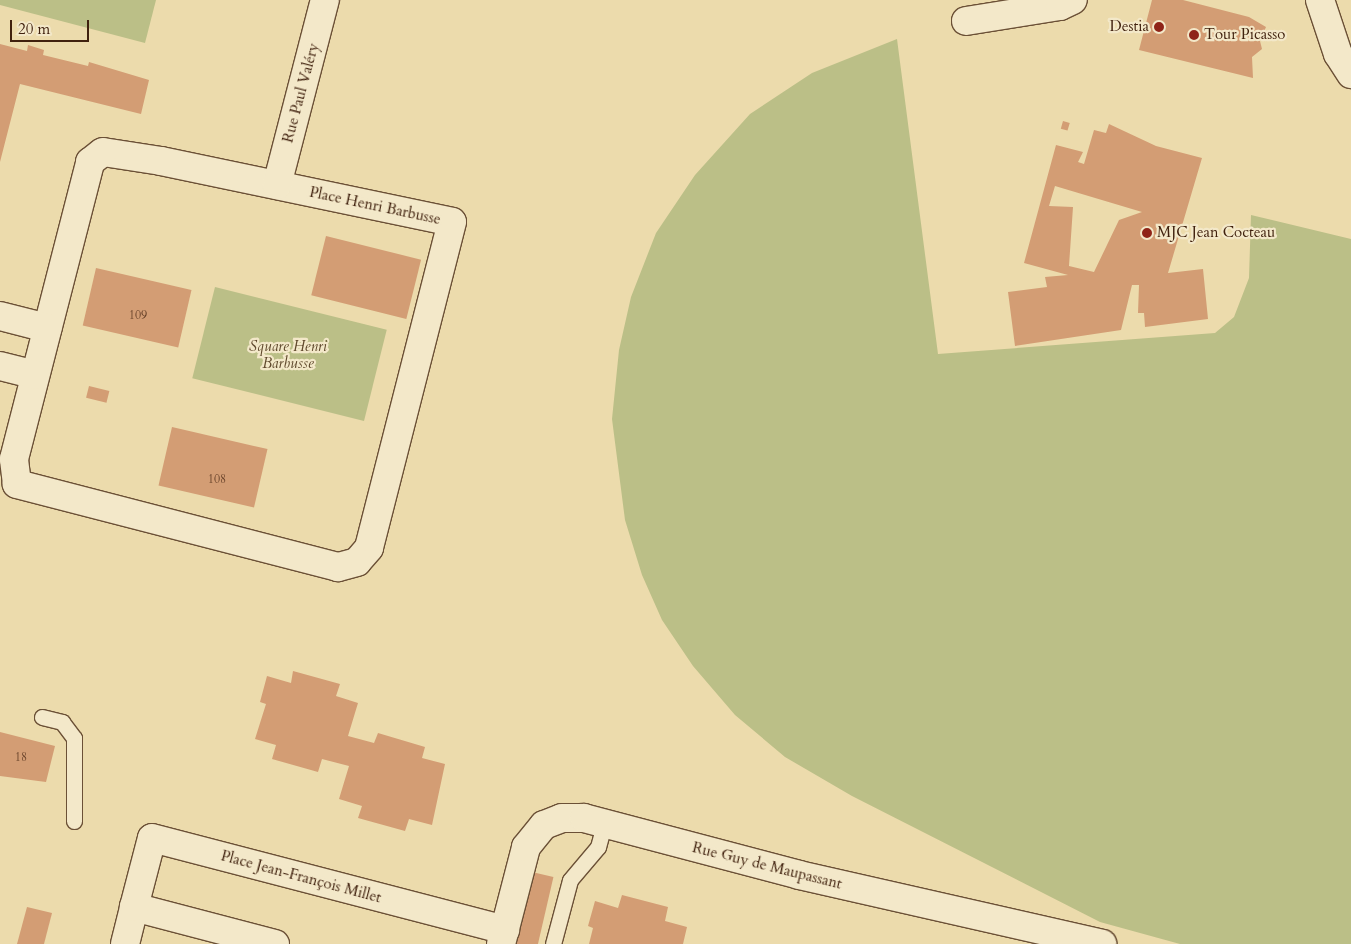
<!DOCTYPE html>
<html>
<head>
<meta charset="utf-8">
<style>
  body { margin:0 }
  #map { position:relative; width:1351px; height:944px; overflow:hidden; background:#ecdbac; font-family:Cardo,serif }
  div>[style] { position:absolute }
  .green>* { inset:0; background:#bbbf87; transform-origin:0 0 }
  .building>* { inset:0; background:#d39d74; transform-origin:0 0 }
  .roads { filter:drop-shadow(1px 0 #6b5036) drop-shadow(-1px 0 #6b5036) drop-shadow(0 1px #6b5036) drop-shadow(0 -1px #6b5036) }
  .lane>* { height:15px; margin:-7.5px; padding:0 7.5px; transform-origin:7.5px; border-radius:7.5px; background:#f3e8c9 }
  .street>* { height:28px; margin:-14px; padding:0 14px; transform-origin:14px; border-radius:14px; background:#f3e8c9 }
  .dots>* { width:14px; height:14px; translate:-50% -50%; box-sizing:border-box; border:2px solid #f3e8c9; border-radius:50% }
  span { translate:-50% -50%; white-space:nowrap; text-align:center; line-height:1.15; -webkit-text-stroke:4.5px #f3e8c9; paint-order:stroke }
  .number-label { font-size:12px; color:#654028 }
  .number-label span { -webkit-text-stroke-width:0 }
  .poi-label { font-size:15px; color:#40210e }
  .right { translate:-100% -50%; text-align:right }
  .left { translate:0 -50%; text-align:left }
  .street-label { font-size:15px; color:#40210e }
  .park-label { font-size:15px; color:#5f482c; font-style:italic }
  .scale { position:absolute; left:10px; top:20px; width:79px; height:22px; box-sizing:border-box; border:2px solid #40210e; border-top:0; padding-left:6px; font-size:15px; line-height:18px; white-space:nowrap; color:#40210e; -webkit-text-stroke:4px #f3e8c9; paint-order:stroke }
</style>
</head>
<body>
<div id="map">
  <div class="green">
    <div style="clip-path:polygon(0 0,156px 0,145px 43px,0 5px)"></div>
    <div style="clip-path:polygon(897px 39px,938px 354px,1215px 333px,1234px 317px,1249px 278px,1251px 215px,1351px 239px,1351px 944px,1180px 944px,1100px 922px,852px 796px,785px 757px,735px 715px,693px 666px,662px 620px,642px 575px,625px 520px,612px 419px,619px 350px,631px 297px,656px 233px,695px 175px,750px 114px,812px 73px)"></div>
    <div style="left:215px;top:287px;width:177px;height:94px;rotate:14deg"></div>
  </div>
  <div class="building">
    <div style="clip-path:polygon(1152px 0,1183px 0,1249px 17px,1266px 27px,1260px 41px,1262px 49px,1252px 57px,1253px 78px,1139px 50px)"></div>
    <div style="clip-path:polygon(0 44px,27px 51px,28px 45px,44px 50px,43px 55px,88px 66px,89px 62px,149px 80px,141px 114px,20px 84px,0 162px)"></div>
    <div style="left:1063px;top:121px;width:7px;height:8px;rotate:16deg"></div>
    <div style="clip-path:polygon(evenodd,1109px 124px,1156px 146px,1202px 158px,1168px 273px,1203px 269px,1208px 319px,1145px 327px,1144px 313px,1138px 313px,1139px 285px,1132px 285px,1121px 330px,1015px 346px,1008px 292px,1047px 287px,1045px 277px,1068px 275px,1024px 263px,1056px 145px,1083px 152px,1078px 162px,1084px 164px,1094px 130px,1106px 133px,1109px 124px,1055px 186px,1142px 212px,1119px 220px,1094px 272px,1069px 266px,1073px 207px,1049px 206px,1055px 186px)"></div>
    <div style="left:326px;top:236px;width:98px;height:61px;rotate:14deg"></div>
    <div style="left:96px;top:268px;width:98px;height:59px;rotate:13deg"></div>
    <div style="left:89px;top:386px;width:21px;height:12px;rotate:14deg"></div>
    <div style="left:172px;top:427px;width:98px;height:60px;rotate:13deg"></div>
    <div style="clip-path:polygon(293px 671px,340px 684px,336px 696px,358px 703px,348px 736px,374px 743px,378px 733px,425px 747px,422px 758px,445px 764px,432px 825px,409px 819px,405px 831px,358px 818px,362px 806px,339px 799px,349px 766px,322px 759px,318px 772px,272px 759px,276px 745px,255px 739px,266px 704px,260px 702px,267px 676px,291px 683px)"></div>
    <div style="clip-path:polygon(0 732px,55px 746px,46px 782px,0 776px)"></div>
    <div style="left:532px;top:872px;width:22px;height:74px;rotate:13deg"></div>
    <div style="clip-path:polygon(622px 895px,668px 907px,665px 921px,687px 927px,683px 944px,589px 944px,593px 928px,588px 926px,595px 901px,618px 908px)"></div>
    <div style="clip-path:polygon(27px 907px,52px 913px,44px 944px,17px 944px)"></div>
  </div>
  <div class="roads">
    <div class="lane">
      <div style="left:42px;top:717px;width:21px;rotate:14deg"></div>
      <div style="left:62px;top:722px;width:20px;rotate:53deg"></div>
      <div style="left:74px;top:738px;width:83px;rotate:90deg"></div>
      <div style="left:553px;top:944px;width:66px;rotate:-75.1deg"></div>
      <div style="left:570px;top:880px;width:43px;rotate:-49.7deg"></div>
      <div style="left:598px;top:847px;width:24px;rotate:-75deg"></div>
    </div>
    <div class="street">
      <div style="left:1320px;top:0;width:57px;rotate:71.6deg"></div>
      <div style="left:1338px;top:54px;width:24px;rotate:57deg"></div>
      <div style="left:966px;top:21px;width:95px;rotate:-9.1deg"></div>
      <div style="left:1060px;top:6px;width:14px;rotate:-25deg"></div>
      <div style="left:103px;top:152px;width:59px;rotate:8.8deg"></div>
      <div style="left:161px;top:161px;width:297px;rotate:11.8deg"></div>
      <div style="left:452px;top:222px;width:336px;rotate:104.3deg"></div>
      <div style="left:369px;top:548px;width:18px;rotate:131deg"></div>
      <div style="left:357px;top:562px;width:20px;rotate:165deg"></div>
      <div style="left:338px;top:567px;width:332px;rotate:-165.5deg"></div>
      <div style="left:17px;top:484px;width:25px;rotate:-97deg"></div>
      <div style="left:14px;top:459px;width:307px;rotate:-75.6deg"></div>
      <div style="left:90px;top:162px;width:16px;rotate:-38deg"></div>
      <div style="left:277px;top:185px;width:191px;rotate:-75.5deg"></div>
      <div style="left:0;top:316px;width:49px;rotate:14.3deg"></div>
      <div style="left:0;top:366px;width:36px;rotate:14deg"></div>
      <div style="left:125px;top:944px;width:38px;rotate:-76deg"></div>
      <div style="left:275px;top:944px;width:146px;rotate:-165.3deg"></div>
      <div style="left:134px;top:907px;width:71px;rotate:-75.4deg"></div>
      <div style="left:152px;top:838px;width:365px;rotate:14.6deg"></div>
      <div style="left:501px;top:944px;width:100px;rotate:-75.5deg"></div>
      <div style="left:526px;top:847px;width:28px;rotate:-51deg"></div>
      <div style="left:544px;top:825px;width:19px;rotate:-21deg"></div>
      <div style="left:562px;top:818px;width:22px"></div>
      <div style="left:584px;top:818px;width:222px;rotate:14.8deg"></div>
      <div style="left:799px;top:875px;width:311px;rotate:12.8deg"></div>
    </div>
  </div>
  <div class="dots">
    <div style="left:1159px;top:27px;background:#8f2418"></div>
    <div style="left:1194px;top:35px;background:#8f2418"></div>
    <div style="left:1147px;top:233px;background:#8f2418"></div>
  </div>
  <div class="number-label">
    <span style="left:138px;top:316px">109</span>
    <span style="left:217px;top:480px">108</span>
    <span style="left:21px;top:758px">18</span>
  </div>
  <div class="poi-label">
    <span class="right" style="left:1149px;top:27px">Destia</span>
    <span class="left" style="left:1204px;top:35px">Tour Picasso</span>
    <span class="left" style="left:1157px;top:233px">MJC Jean Cocteau</span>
  </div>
  <div class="street-label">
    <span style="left:301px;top:93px;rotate:-75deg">Rue Paul Valéry</span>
    <span style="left:375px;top:206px;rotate:12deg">Place Henri Barbusse</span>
    <span style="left:767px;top:866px;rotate:14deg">Rue Guy de Maupassant</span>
    <span style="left:301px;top:877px;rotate:15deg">Place Jean-François Millet</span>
  </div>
  <div class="park-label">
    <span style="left:288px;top:355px">Square Henri<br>Barbusse</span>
  </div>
  <div class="scale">20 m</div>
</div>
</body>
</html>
